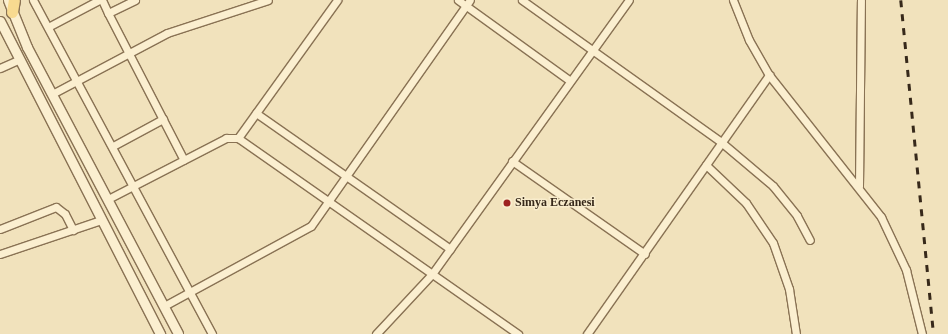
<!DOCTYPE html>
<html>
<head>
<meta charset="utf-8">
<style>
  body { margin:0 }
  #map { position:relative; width:948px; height:334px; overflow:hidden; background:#f1e2bc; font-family:"Times New Roman",serif }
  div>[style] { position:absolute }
  .roads { filter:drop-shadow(1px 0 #897254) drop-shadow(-1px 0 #897254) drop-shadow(0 1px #897254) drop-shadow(0 -1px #897254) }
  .minor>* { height:7px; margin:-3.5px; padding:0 3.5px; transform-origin:3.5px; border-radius:3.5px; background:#fbefd0 }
  .tertiary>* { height:9px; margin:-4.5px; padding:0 4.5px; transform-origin:4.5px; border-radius:4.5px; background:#fbefd0 }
  .primary>* { height:11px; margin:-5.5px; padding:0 5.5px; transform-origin:5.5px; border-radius:5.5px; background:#f8da90 }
  .rail>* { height:2.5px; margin-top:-1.25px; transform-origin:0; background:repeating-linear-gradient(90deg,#37291a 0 7px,transparent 0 14px) }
  .dots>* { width:11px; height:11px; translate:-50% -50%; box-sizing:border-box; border:2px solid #f8eccc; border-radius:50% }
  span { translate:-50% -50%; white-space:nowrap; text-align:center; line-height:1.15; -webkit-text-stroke:3px #f8eccc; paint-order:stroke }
  .poi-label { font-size:12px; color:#37291a; font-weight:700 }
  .left { translate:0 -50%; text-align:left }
</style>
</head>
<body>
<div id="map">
  <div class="roads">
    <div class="minor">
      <div style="left:33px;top:0;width:379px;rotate:61.8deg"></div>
      <div style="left:102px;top:0;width:14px;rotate:65deg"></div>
      <div style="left:135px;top:0;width:30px;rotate:154deg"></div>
      <div style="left:108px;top:13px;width:165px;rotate:62.7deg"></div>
      <div style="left:458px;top:0;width:137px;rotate:35.8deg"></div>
      <div style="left:522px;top:0;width:244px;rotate:35.5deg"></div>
      <div style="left:721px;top:142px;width:68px;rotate:40.2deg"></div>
      <div style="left:773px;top:186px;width:38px;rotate:51deg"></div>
      <div style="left:797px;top:216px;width:27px;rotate:62deg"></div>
      <div style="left:733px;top:0;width:43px;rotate:68.2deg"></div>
      <div style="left:749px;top:40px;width:40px;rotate:60.3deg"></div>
      <div style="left:769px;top:75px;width:181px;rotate:51.7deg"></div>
      <div style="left:881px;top:217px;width:59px;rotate:64.7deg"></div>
      <div style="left:906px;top:270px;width:66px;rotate:76deg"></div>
      <div style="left:48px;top:27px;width:58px;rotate:-27.9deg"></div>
      <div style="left:0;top:68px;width:20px;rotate:-24deg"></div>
      <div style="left:52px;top:94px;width:130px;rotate:-27.9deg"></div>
      <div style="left:167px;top:33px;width:106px;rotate:-18.1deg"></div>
      <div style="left:256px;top:113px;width:237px;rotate:35deg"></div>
      <div style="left:238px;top:138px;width:170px;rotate:-54.3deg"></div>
      <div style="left:113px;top:146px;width:57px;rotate:-28.4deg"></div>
      <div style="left:512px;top:161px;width:162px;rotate:35deg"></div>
      <div style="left:706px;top:165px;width:55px;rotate:43.5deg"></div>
      <div style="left:746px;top:203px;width:48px;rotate:56deg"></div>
      <div style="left:773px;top:243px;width:49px;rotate:70.8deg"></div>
      <div style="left:789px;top:289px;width:46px;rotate:81.2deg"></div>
      <div style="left:859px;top:186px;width:186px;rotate:-89.4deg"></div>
      <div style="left:108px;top:199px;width:133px;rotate:-27.3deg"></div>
      <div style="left:226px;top:138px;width:12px"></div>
      <div style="left:238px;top:138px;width:342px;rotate:35deg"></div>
      <div style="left:0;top:229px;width:60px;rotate:-21.4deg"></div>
      <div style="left:56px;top:207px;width:11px;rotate:38deg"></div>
      <div style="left:65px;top:214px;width:18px;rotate:63deg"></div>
      <div style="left:0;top:254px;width:107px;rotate:-18.6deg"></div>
      <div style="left:164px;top:306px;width:167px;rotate:-28.6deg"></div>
      <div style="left:311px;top:226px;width:276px;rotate:-54.9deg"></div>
      <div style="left:376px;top:334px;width:82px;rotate:-47deg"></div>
      <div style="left:432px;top:274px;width:337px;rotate:-54.3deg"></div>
      <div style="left:587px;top:334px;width:317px;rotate:-54.9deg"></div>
    </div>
    <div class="tertiary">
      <div style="left:8px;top:0;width:51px;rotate:68deg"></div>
      <div style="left:27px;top:47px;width:324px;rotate:62.2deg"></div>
      <div style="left:0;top:21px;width:352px;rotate:62.9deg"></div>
    </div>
    <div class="primary">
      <div style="left:12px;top:12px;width:12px;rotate:-81deg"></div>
    </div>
  </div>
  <div class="rail">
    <div style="left:901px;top:0;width:336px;rotate:84.4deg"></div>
  </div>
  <div class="dots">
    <div style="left:507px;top:203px;background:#9d2220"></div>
  </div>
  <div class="poi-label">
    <span class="left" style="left:515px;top:203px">Simya Eczanesi</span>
  </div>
</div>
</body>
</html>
